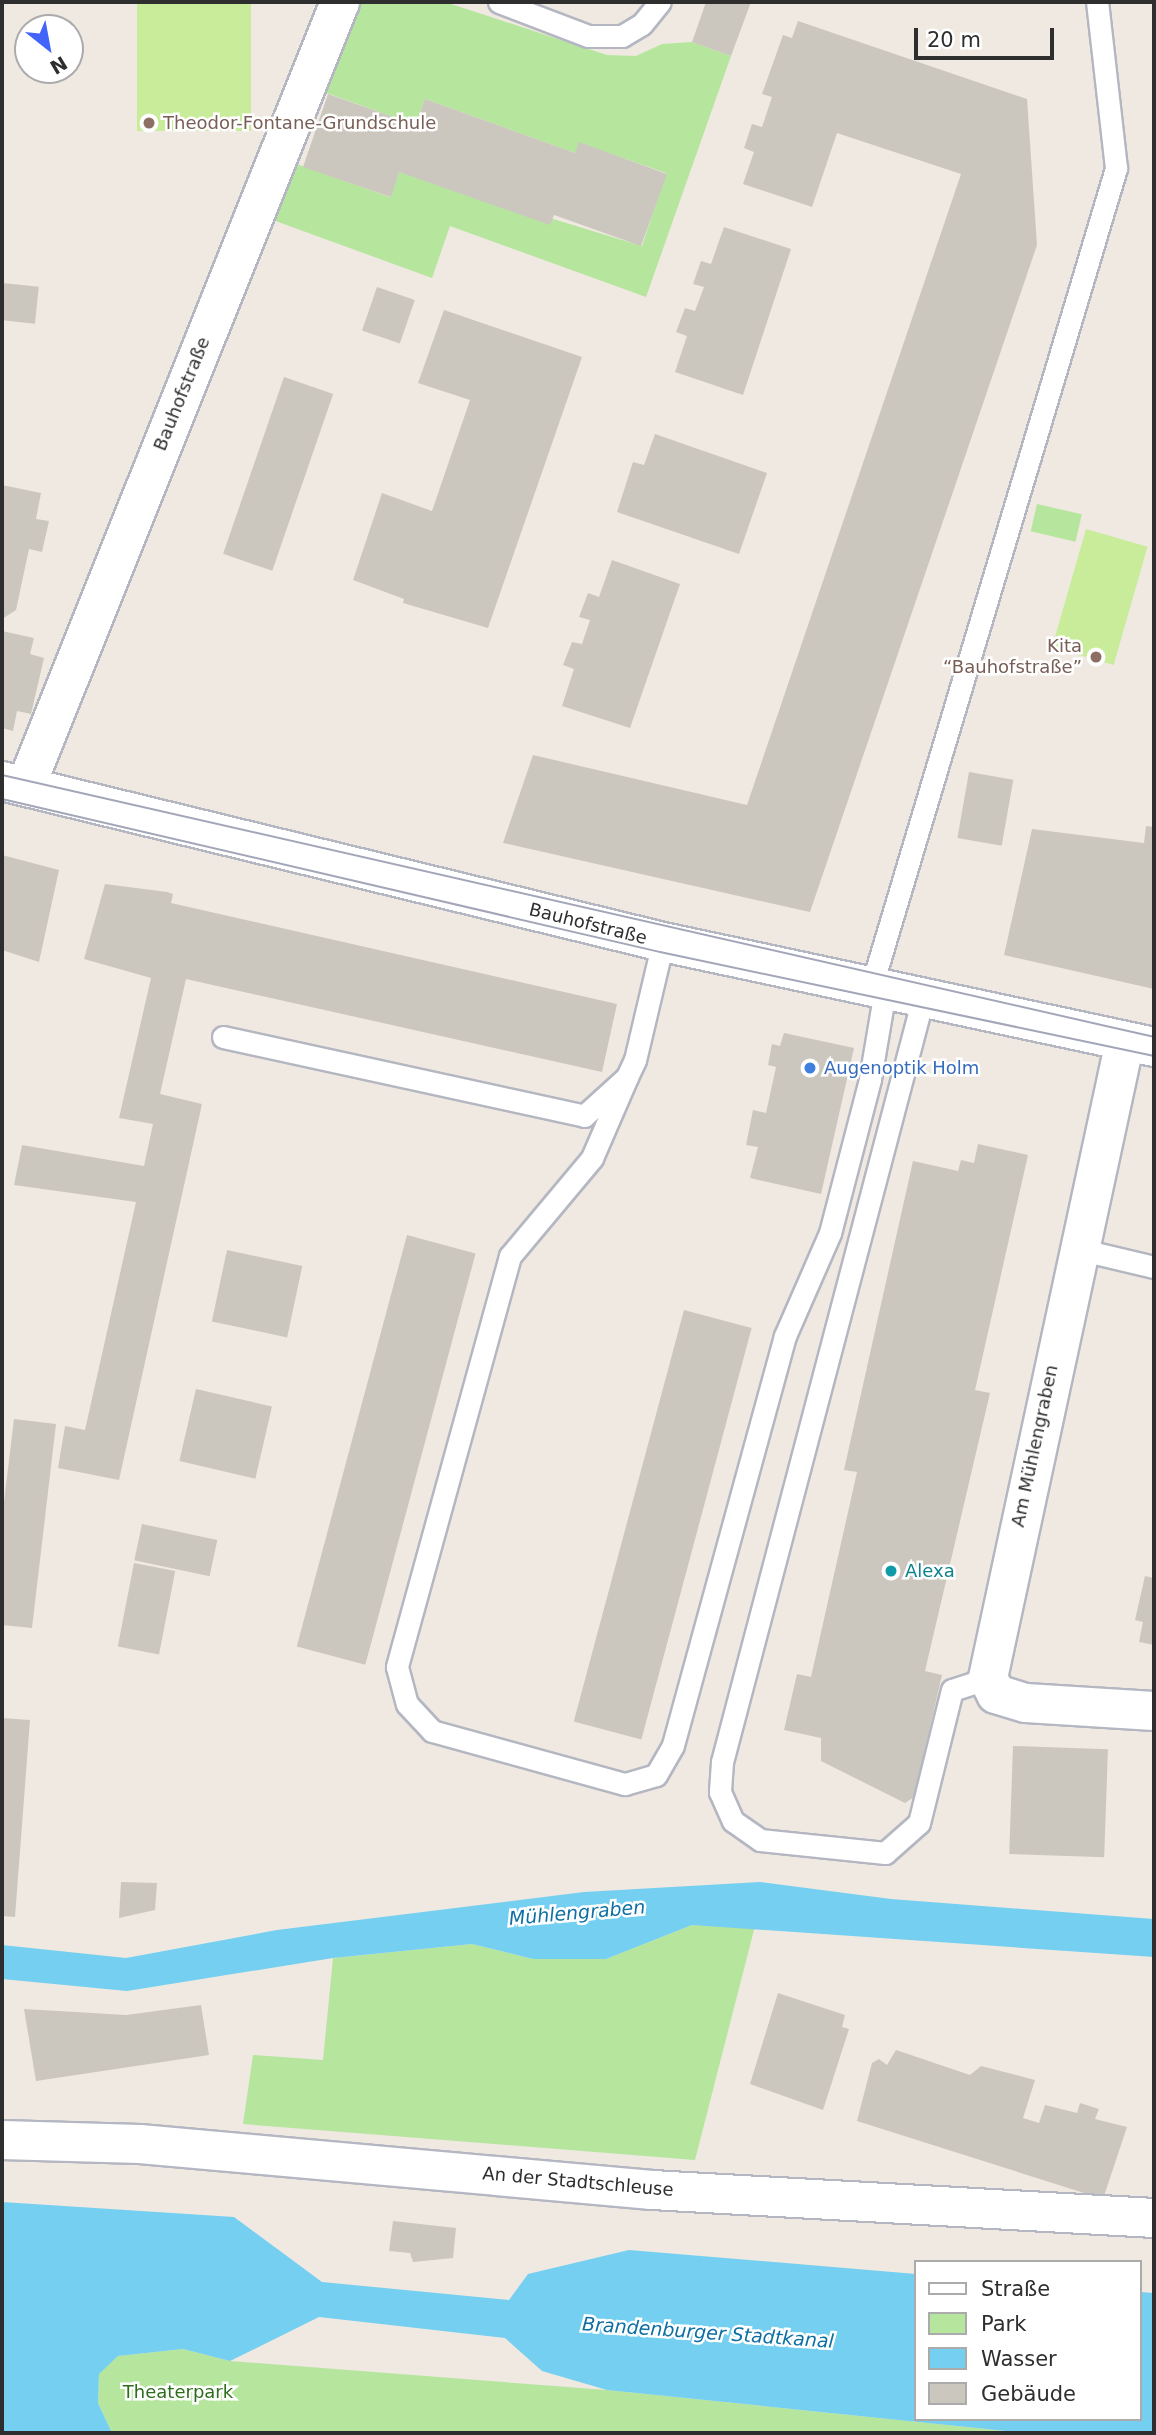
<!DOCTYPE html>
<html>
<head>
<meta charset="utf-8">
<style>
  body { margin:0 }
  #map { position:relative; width:1156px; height:2435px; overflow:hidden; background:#efe9e1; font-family:"DejaVu Sans",sans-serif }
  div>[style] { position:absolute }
  .green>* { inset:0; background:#b6e59e; transform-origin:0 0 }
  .pitch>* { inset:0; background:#c9ec9a; transform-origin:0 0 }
  .water>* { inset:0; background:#75cff0 }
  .building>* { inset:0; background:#cbc7bf; transform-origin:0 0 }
  .roads { filter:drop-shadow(2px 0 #b4b7c1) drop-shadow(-2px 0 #b4b7c1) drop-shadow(0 2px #b4b7c1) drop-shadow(0 -2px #b4b7c1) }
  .lane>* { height:21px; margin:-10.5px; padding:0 10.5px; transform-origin:10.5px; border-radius:10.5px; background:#fff }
  .street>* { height:38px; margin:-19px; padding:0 19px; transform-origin:19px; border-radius:19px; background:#fff }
  .secondary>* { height:38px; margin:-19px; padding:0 19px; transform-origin:19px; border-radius:19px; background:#fff }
  .tram>* { height:2px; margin:-1px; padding:0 1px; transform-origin:1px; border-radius:1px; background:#a3a6b8 }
  .dots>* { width:19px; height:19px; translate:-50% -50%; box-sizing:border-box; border:4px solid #fff; border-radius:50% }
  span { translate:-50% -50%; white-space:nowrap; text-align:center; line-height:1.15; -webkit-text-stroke:5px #fff; paint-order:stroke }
  .education-label { font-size:18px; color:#785e54 }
  .left { translate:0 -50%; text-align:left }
  .right { translate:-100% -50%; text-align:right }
  .street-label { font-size:18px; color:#2e2e2e }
  .shop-label { font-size:18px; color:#366cbe }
  .culture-label { font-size:18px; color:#0d838f }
  .park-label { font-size:18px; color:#2c6e1b }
  .water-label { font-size:19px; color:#0d6fa3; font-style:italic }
  .frame { position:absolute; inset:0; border:4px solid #2e2e2e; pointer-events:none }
  .legend { position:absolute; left:914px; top:2260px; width:228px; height:161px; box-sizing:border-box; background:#fff; border:2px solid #ababab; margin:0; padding:9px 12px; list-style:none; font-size:21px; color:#2e2e2e }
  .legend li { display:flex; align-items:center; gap:14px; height:35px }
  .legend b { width:35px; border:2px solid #ababab }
  .north { position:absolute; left:14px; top:14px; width:70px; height:70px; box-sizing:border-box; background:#fff; border:2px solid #ababab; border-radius:50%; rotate:149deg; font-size:19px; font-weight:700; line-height:28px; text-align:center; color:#2e2e2e }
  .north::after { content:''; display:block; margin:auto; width:24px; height:32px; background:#4264fb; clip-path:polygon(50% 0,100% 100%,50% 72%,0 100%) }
  .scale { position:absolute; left:914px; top:28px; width:140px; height:32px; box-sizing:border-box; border:4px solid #2e2e2e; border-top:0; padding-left:9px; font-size:21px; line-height:24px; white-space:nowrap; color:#2e2e2e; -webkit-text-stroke:5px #fff; paint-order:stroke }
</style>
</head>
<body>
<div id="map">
  <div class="green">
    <div style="clip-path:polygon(356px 2px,445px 2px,607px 55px,636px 56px,662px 44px,692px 42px,731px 56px,646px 297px,450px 226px,432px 278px,270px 219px,291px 162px,390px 197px,399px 172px,642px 246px,666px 173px,580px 143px,575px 153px,425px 99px,416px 125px,318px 90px)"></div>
    <div style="left:1037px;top:504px;width:46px;height:28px;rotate:13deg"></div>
    <div style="clip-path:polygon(692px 1925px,755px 1926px,695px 2160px,243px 2124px,253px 2055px,323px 2060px,333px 1958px,472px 1944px,533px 1959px,606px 1959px)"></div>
    <div style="clip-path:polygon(183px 2349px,230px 2361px,607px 2390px,1026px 2433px,112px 2433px,98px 2403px,99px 2373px,118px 2356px)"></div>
  </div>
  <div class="pitch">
    <div style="left:137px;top:2px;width:114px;height:129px"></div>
    <div style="left:1086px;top:529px;width:64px;height:123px;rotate:16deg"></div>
  </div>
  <div class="water">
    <div style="clip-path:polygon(760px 1882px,891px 1899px,1154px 1919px,1154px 1957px,692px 1925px,606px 1959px,533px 1959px,472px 1944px,333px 1958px,127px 1991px,2px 1979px,2px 1945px,126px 1958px,277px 1930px,584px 1892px)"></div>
    <div style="clip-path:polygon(2px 2202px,234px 2217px,322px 2282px,509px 2300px,528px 2274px,629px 2250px,916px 2274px,916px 2419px,1140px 2419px,1140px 2292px,1154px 2293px,1154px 2433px,1026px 2433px,607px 2390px,542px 2371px,505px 2338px,319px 2317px,230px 2361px,183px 2349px,118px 2356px,99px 2374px,98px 2403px,112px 2433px,2px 2433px)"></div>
  </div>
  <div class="building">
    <div style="clip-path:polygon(706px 2px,751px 2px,731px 56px,692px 42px)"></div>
    <div style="clip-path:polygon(798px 21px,1027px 99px,1037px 245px,810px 912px,503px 843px,533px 755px,747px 805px,961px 174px,837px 133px,812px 207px,743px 184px,754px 152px,744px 148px,752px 124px,762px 127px,772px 97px,762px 94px,783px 35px,792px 38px)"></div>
    <div style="clip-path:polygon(328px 94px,416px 125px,425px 99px,575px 153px,579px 142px,667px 174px,641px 246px,554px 215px,550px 225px,399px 172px,391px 197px,303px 167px)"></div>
    <div style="clip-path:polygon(724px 227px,791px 249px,743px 395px,675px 372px,687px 336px,676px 332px,685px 308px,695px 311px,704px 287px,693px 284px,701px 261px,711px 264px)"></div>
    <div style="left:2px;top:283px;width:37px;height:37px;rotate:6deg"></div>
    <div style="left:377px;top:287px;width:40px;height:46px;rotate:19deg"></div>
    <div style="clip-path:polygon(444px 310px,582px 357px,488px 628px,403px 603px,404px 599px,353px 580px,382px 493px,432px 511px,470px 400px,418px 383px)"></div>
    <div style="left:284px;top:377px;width:52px;height:187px;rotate:19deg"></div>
    <div style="clip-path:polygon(655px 434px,767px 473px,739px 554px,617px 512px,633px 462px,644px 465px)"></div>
    <div style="clip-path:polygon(2px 485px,41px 493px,36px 519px,49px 521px,42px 552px,29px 549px,16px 610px,2px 619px)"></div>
    <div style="clip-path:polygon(612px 560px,680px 584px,630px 728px,562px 706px,574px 669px,563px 665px,572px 642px,582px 644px,590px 620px,579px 617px,588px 593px,599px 597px)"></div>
    <div style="clip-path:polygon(2px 631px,34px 638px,30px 654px,44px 658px,31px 714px,17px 711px,13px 731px,2px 728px)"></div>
    <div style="left:969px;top:772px;width:45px;height:67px;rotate:10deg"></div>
    <div style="clip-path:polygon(1146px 826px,1154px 827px,1154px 989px,1004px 955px,1032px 829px,1144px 843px)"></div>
    <div style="clip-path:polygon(2px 855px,59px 870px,39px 962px,2px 950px)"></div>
    <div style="clip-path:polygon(105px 884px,167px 892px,173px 894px,171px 903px,617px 1004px,602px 1072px,186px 979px,160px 1094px,202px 1104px,119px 1480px,58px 1468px,65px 1426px,85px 1430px,136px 1202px,14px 1185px,22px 1145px,144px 1166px,153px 1124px,119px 1118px,151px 978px,84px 959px)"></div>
    <div style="clip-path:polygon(784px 1033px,854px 1048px,821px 1194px,750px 1178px,758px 1147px,746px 1145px,753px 1110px,766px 1113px,776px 1067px,768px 1065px,772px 1044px,780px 1046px)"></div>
    <div style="clip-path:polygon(978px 1144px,1028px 1155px,975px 1390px,990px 1393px,925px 1671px,942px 1675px,914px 1797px,905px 1803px,821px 1761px,821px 1738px,784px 1730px,797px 1674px,811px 1677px,857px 1472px,844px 1470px,913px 1161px,958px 1171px,961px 1160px,974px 1163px)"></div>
    <div style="left:407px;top:1235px;width:71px;height:426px;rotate:15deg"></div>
    <div style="left:227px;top:1250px;width:77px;height:73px;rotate:12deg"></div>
    <div style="left:684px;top:1310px;width:70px;height:426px;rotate:15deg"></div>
    <div style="left:196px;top:1389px;width:78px;height:74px;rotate:13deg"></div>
    <div style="clip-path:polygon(14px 1419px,56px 1424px,32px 1628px,2px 1625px,2px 1518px)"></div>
    <div style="left:142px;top:1524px;width:77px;height:37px;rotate:12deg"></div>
    <div style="left:134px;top:1563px;width:42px;height:85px;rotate:11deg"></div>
    <div style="clip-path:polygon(1145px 1576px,1154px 1578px,1154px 1645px,1139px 1642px,1143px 1622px,1135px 1620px)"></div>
    <div style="clip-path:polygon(2px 1718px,30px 1720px,15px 1917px,2px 1916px)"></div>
    <div style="left:1013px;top:1746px;width:95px;height:108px;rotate:2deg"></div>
    <div style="clip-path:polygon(121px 1882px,157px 1883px,155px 1910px,119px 1918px)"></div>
    <div style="clip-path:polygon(778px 1993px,845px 2015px,842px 2027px,849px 2029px,823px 2110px,750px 2084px)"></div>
    <div style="clip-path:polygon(201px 2005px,209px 2055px,36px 2081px,24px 2009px,126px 2015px)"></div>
    <div style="clip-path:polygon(896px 2050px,970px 2075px,981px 2066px,1035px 2080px,1023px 2118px,1039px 2123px,1045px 2105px,1077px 2113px,1080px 2103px,1099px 2109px,1095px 2119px,1127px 2127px,1103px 2199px,857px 2121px,872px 2063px,879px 2059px,887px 2065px)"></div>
    <div style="clip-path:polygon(393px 2221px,456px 2228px,453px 2258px,413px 2262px,410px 2253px,389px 2251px)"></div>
  </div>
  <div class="roads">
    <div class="lane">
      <div style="left:499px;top:2px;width:95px;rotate:20.9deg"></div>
      <div style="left:588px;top:36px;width:34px"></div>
      <div style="left:622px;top:36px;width:23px;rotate:-31deg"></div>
      <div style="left:642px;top:24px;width:28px;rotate:-51deg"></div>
      <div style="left:871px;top:988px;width:856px;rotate:-73.36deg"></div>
      <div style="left:1116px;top:168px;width:167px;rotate:-96.5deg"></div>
      <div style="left:923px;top:998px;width:790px;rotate:104.74deg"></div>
      <div style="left:722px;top:1762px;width:30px;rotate:94deg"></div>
      <div style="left:720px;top:1792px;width:32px;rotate:66deg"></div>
      <div style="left:733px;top:1821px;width:33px;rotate:35deg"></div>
      <div style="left:760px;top:1840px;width:126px;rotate:5.9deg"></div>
      <div style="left:885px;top:1853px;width:45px;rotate:-41.4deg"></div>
      <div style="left:919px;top:1823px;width:137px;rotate:-76.1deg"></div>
      <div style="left:952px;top:1690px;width:38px;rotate:-18deg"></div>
      <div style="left:223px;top:1037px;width:370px;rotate:12.3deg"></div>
      <div style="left:584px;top:1116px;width:58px;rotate:-42.2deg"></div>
      <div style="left:627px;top:1077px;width:19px;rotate:-65deg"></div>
      <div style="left:635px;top:1060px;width:121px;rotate:-76.7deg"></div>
      <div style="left:627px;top:1077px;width:88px;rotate:113.4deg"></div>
      <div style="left:592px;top:1158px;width:128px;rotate:129.9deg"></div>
      <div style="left:510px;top:1256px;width:426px;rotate:105.4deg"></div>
      <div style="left:397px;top:1667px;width:38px;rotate:75deg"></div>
      <div style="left:407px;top:1704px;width:37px;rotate:47deg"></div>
      <div style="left:432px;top:1731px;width:200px;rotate:15.4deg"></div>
      <div style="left:625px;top:1784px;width:32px;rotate:-16deg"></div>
      <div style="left:656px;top:1775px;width:34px;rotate:-60deg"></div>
      <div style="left:673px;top:1745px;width:424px;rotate:-74.7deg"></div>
      <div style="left:785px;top:1336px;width:112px;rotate:-66.4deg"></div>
      <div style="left:830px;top:1233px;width:159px;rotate:-75.4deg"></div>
      <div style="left:870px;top:1079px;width:90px;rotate:-80.4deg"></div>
      <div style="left:1078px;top:1249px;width:78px;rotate:13.3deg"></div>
    </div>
    <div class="street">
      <div style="left:26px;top:786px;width:845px;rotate:-68.17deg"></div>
      <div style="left:1125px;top:1041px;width:652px;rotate:102.14deg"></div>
      <div style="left:988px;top:1678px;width:18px;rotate:63deg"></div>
      <div style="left:996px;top:1694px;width:31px;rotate:17deg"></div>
      <div style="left:1026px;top:1703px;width:128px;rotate:3.6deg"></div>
      <div style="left:2px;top:2140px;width:138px;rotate:1.7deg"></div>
      <div style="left:140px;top:2144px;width:514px;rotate:5.13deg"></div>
      <div style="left:652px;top:2190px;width:503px;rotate:3.19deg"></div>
    </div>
    <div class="secondary">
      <div style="left:2px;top:781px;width:680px;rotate:13.69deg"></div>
      <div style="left:663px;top:942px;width:502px;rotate:12.07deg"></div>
    </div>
  </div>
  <div class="tram">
    <div style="left:2px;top:775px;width:1181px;rotate:12.81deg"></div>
    <div style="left:2px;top:799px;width:676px;rotate:13.09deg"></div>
    <div style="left:660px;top:952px;width:505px;rotate:11.89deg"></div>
  </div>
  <div class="dots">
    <div style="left:149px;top:123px;background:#8d6e63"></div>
    <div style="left:1096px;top:657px;background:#8d6e63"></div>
    <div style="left:810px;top:1068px;background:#3f7fe0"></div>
    <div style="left:891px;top:1571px;background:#0f9aa8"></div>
  </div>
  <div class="education-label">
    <span class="left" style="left:163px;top:123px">Theodor-Fontane-Grundschule</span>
    <span class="right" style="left:1082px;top:657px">Kita<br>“Bauhofstraße”</span>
  </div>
  <div class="street-label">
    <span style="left:182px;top:394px;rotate:-68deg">Bauhofstraße</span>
    <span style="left:588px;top:924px;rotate:14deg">Bauhofstraße</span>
    <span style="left:1035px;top:1446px;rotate:-78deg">Am Mühlengraben</span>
    <span style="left:578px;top:2182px;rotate:5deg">An der Stadtschleuse</span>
  </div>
  <div class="shop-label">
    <span class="left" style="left:824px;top:1068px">Augenoptik Holm</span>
  </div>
  <div class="culture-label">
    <span class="left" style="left:905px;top:1571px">Alexa</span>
  </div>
  <div class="park-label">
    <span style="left:178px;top:2392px">Theaterpark</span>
  </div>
  <div class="water-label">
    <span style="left:577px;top:1913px;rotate:-5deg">Mühlengraben</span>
    <span style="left:708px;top:2333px;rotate:4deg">Brandenburger Stadtkanal</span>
  </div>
  <div class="frame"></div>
  <ul class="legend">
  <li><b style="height:9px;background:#fff"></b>Straße</li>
  <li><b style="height:19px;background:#b6e59e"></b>Park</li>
  <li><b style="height:19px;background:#75cff0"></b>Wasser</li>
  <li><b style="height:19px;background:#cbc7bf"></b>Gebäude</li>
  </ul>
  <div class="north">N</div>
  <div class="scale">20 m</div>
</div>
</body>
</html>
